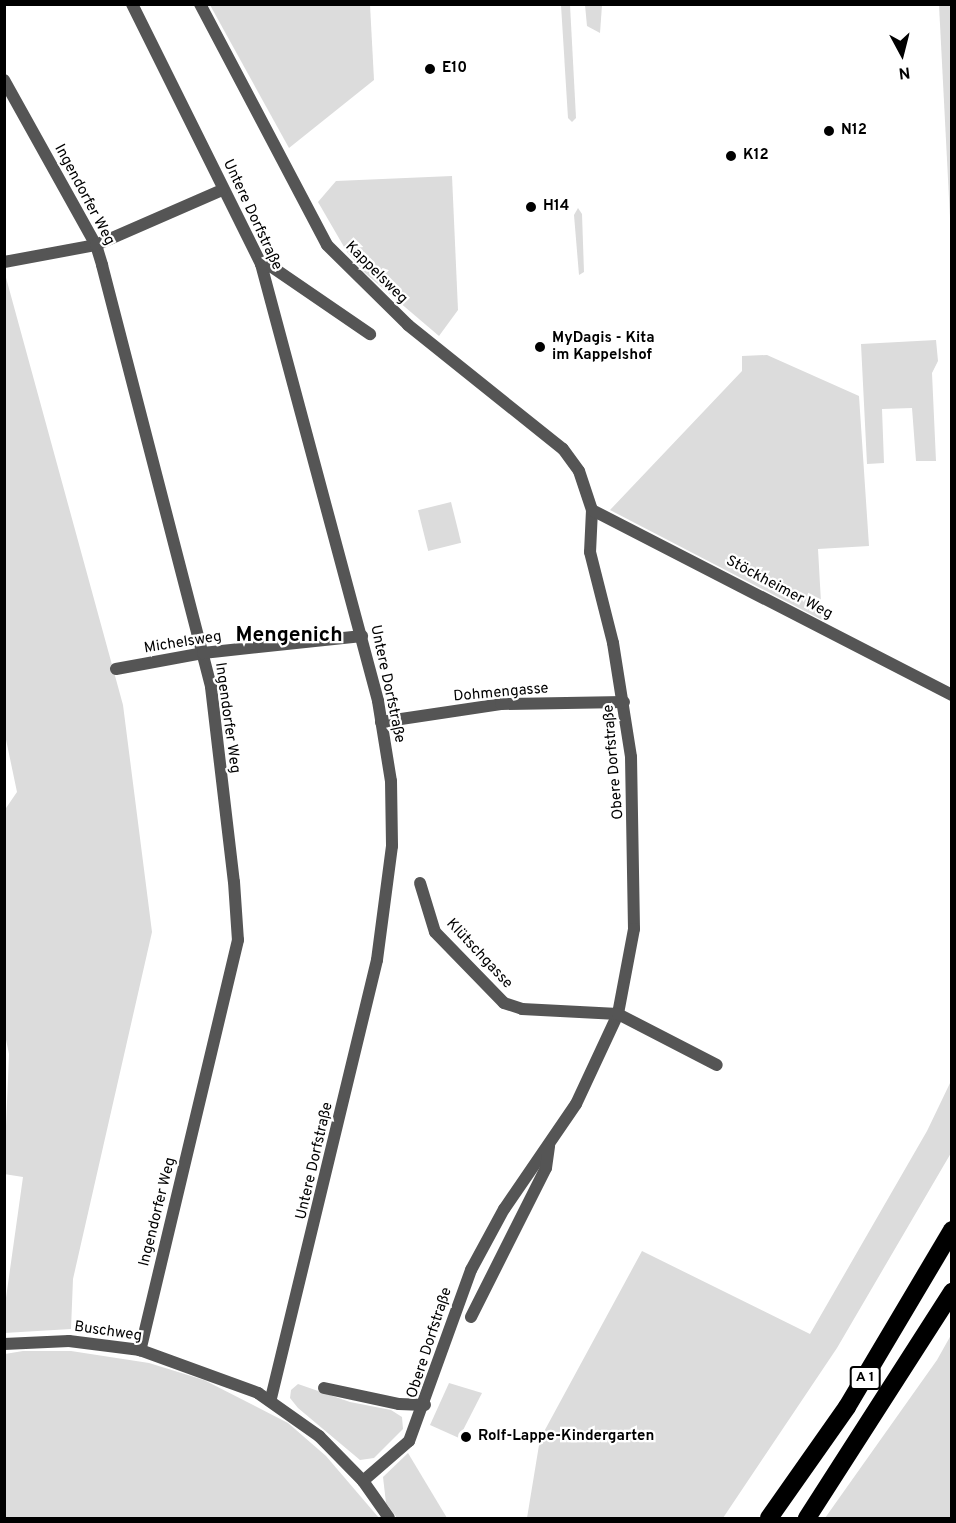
<!DOCTYPE html>
<html>
<head>
<meta charset="utf-8">
<style>
  body { margin:0 }
  #map { position:relative; width:956px; height:1523px; overflow:hidden; background:#fff; font-family:Overpass,sans-serif }
  div>[style] { position:absolute }
  .green>* { inset:0; background:#dcdcdc; transform-origin:0 0 }
  .minor>* { height:12px; margin:-6px; padding:0 6px; transform-origin:6px; border-radius:6px; background:#555 }
  .motorway>* { height:18px; margin:-9px; padding:0 9px; transform-origin:9px; border-radius:9px; background:#000 }
  .dots>* { width:16px; height:16px; translate:-50% -50%; box-sizing:border-box; border:3px solid #fff; border-radius:50% }
  span { translate:-50% -50%; white-space:nowrap; text-align:center; line-height:1.15; -webkit-text-stroke:4.5px #fff; paint-order:stroke }
  .shield-label span { padding:2px 4px; background:#fff; border:2px solid; border-radius:4px; -webkit-text-stroke-width:0 }
  .shield-label { font-size:14px; color:#000; font-weight:700 }
  .poi-label { font-size:15px; color:#000; font-weight:700 }
  .left { translate:0 -50%; text-align:left }
  .street-label { font-size:15px; color:#000 }
  .district-label { font-size:21px; color:#000; font-weight:700 }
  .frame { position:absolute; inset:0; border:6px solid #000; pointer-events:none }
  .north { position:absolute; left:872px; top:24px; width:60px; height:60px; -webkit-text-stroke:4px #fff; paint-order:stroke; rotate:173deg; font-size:16px; font-weight:700; line-height:24px; text-align:center; color:#000 }
  .north::after { content:''; display:block; margin:auto; width:21px; height:27px; background:#000; clip-path:polygon(50% 0,100% 100%,50% 72%,0 100%) }
</style>
</head>
<body>
<div id="map">
  <div class="green">
    <div style="clip-path:polygon(210px 5px,370px 5px,374px 80px,289px 148px)"></div>
    <div style="clip-path:polygon(561px 5px,570px 5px,576px 118px,572px 122px,568px 118px)"></div>
    <div style="clip-path:polygon(585px 5px,602px 5px,600px 33px,587px 26px)"></div>
    <div style="clip-path:polygon(939px 5px,951px 5px,951px 237px)"></div>
    <div style="clip-path:polygon(452px 176px,458px 310px,439px 336px,365px 273px,347px 252px,318px 202px,336px 181px)"></div>
    <div style="clip-path:polygon(578px 208px,582px 214px,584px 272px,579px 275px,574px 215px)"></div>
    <div style="clip-path:polygon(5px 274px,123px 705px,152px 932px,73px 1279px,71px 1329px,4px 1333px,5px 1305px,23px 1177px,4px 1174px,9px 1054px,4px 1030px,4px 811px,17px 792px,4px 730px)"></div>
    <div style="clip-path:polygon(936px 340px,938px 361px,932px 373px,936px 461px,916px 461px,912px 408px,882px 409px,884px 463px,867px 464px,861px 344px)"></div>
    <div style="clip-path:polygon(767px 355px,859px 396px,869px 546px,818px 549px,822px 620px,610px 510px,742px 371px,742px 356px)"></div>
    <div style="left:451px;top:502px;width:42px;height:34px;rotate:76deg"></div>
    <div style="clip-path:polygon(951px 1081px,951px 1153px,837px 1348px,723px 1518px,527px 1518px,540px 1439px,642px 1251px,810px 1334px,927px 1131px)"></div>
    <div style="clip-path:polygon(951px 1335px,951px 1518px,825px 1518px,937px 1360px)"></div>
    <div style="clip-path:polygon(23px 1351px,71px 1351px,149px 1363px,204px 1380px,288px 1423px,326px 1456px,379px 1518px,5px 1518px,5px 1354px)"></div>
    <div style="clip-path:polygon(449px 1383px,482px 1393px,459px 1438px,430px 1425px)"></div>
    <div style="clip-path:polygon(298px 1384px,350px 1402px,391px 1410px,402px 1417px,403px 1429px,374px 1458px,360px 1460px,298px 1408px,290px 1398px,291px 1390px)"></div>
    <div style="clip-path:polygon(408px 1453px,447px 1518px,397px 1518px,386px 1503px,383px 1477px)"></div>
  </div>
  <div class="minor">
    <div style="left:132px;top:4px;width:290px;rotate:63.6deg"></div>
    <div style="left:261px;top:264px;width:452px;rotate:75deg"></div>
    <div style="left:378px;top:701px;width:81px;rotate:80.8deg"></div>
    <div style="left:391px;top:781px;width:65px;rotate:89.1deg"></div>
    <div style="left:392px;top:846px;width:115px;rotate:97.5deg"></div>
    <div style="left:377px;top:960px;width:452px;rotate:103.6deg"></div>
    <div style="left:200px;top:4px;width:272px;rotate:62.2deg"></div>
    <div style="left:327px;top:245px;width:114px;rotate:44.6deg"></div>
    <div style="left:408px;top:325px;width:198px;rotate:38.7deg"></div>
    <div style="left:563px;top:449px;width:27px;rotate:54deg"></div>
    <div style="left:579px;top:471px;width:41px;rotate:71.6deg"></div>
    <div style="left:592px;top:510px;width:42px;rotate:92.7deg"></div>
    <div style="left:590px;top:552px;width:94px;rotate:75.8deg"></div>
    <div style="left:613px;top:643px;width:115px;rotate:81deg"></div>
    <div style="left:631px;top:757px;width:172px;rotate:89deg"></div>
    <div style="left:634px;top:929px;width:86px;rotate:100.7deg"></div>
    <div style="left:618px;top:1014px;width:99px;rotate:115deg"></div>
    <div style="left:576px;top:1104px;width:127px;rotate:124.4deg"></div>
    <div style="left:504px;top:1209px;width:69px;rotate:118.4deg"></div>
    <div style="left:471px;top:1270px;width:182px;rotate:109.9deg"></div>
    <div style="left:409px;top:1441px;width:61px;rotate:139deg"></div>
    <div style="left:4px;top:80px;width:189px;rotate:60.9deg"></div>
    <div style="left:96px;top:245px;width:21px;rotate:73deg"></div>
    <div style="left:102px;top:265px;width:436px;rotate:75.5deg"></div>
    <div style="left:211px;top:687px;width:196px;rotate:83.3deg"></div>
    <div style="left:234px;top:882px;width:58px;rotate:86.1deg"></div>
    <div style="left:238px;top:940px;width:422px;rotate:103.4deg"></div>
    <div style="left:4px;top:262px;width:94px;rotate:-10.5deg"></div>
    <div style="left:96px;top:245px;width:137px;rotate:-23.6deg"></div>
    <div style="left:261px;top:264px;width:11px;rotate:15deg"></div>
    <div style="left:272px;top:267px;width:119px;rotate:34.4deg"></div>
    <div style="left:592px;top:510px;width:405px;rotate:27.2deg"></div>
    <div style="left:116px;top:669px;width:88px;rotate:-10.4deg"></div>
    <div style="left:203px;top:653px;width:160px;rotate:-6.1deg"></div>
    <div style="left:381px;top:722px;width:121px;rotate:-8.5deg"></div>
    <div style="left:501px;top:704px;width:123px;rotate:-0.9deg"></div>
    <div style="left:420px;top:883px;width:51px;rotate:73deg"></div>
    <div style="left:435px;top:932px;width:99px;rotate:45.8deg"></div>
    <div style="left:504px;top:1003px;width:19px;rotate:18deg"></div>
    <div style="left:522px;top:1009px;width:96px;rotate:3deg"></div>
    <div style="left:618px;top:1014px;width:111px;rotate:27.3deg"></div>
    <div style="left:471px;top:1317px;width:167px;rotate:-63.3deg"></div>
    <div style="left:546px;top:1168px;width:22px;rotate:-82deg"></div>
    <div style="left:4px;top:1344px;width:65px;rotate:-2.6deg"></div>
    <div style="left:69px;top:1341px;width:72px;rotate:7.2deg"></div>
    <div style="left:140px;top:1350px;width:126px;rotate:20deg"></div>
    <div style="left:258px;top:1393px;width:75px;rotate:35.2deg"></div>
    <div style="left:319px;top:1436px;width:63px;rotate:45.6deg"></div>
    <div style="left:363px;top:1481px;width:45px;rotate:54.9deg"></div>
    <div style="left:324px;top:1388px;width:77px;rotate:12deg"></div>
    <div style="left:399px;top:1404px;width:26px;rotate:2deg"></div>
  </div>
  <div class="motorway">
    <div style="left:769px;top:1518px;width:136px;rotate:-54.9deg"></div>
    <div style="left:847px;top:1407px;width:206px;rotate:-59.3deg"></div>
    <div style="left:807px;top:1518px;width:269px;rotate:-57.3deg"></div>
  </div>
  <div class="dots">
    <div style="left:430px;top:69px;background:#000"></div>
    <div style="left:829px;top:131px;background:#000"></div>
    <div style="left:731px;top:156px;background:#000"></div>
    <div style="left:531px;top:207px;background:#000"></div>
    <div style="left:540px;top:347px;background:#000"></div>
    <div style="left:466px;top:1437px;background:#000"></div>
  </div>
  <div class="shield-label">
    <span style="left:865px;top:1378px">A 1</span>
  </div>
  <div class="poi-label">
    <span class="left" style="left:442px;top:69px">E10</span>
    <span class="left" style="left:841px;top:131px">N12</span>
    <span class="left" style="left:743px;top:156px">K12</span>
    <span class="left" style="left:543px;top:207px">H14</span>
    <span class="left" style="left:552px;top:347px">MyDagis - Kita<br>im Kappelshof</span>
    <span class="left" style="left:478px;top:1437px">Rolf-Lappe-Kindergarten</span>
  </div>
  <div class="street-label">
    <span style="left:84px;top:195px;rotate:62deg">Ingendorfer Weg</span>
    <span style="left:252px;top:215px;rotate:65deg">Untere Dorfstraße</span>
    <span style="left:376px;top:273px;rotate:45deg">Kappelsweg</span>
    <span style="left:779px;top:588px;rotate:28deg">Stöckheimer Weg</span>
    <span style="left:183px;top:643px;rotate:-9deg">Michelsweg</span>
    <span style="left:387px;top:684px;rotate:78deg">Untere Dorfstraße</span>
    <span style="left:501px;top:693px;rotate:-5deg">Dohmengasse</span>
    <span style="left:227px;top:718px;rotate:82deg">Ingendorfer Weg</span>
    <span style="left:614px;top:762px;rotate:-95deg">Obere Dorfstraße</span>
    <span style="left:479px;top:954px;rotate:47deg">Klütschgasse</span>
    <span style="left:315px;top:1161px;rotate:-77deg">Untere Dorfstraße</span>
    <span style="left:158px;top:1212px;rotate:-76deg">Ingendorfer Weg</span>
    <span style="left:108px;top:1332px;rotate:8deg">Buschweg</span>
    <span style="left:430px;top:1343px;rotate:-72deg">Obere Dorfstraße</span>
  </div>
  <div class="district-label">
    <span style="left:289px;top:636px">Mengenich</span>
  </div>
  <div class="frame"></div>
  <div class="north">N</div>
</div>
</body>
</html>
